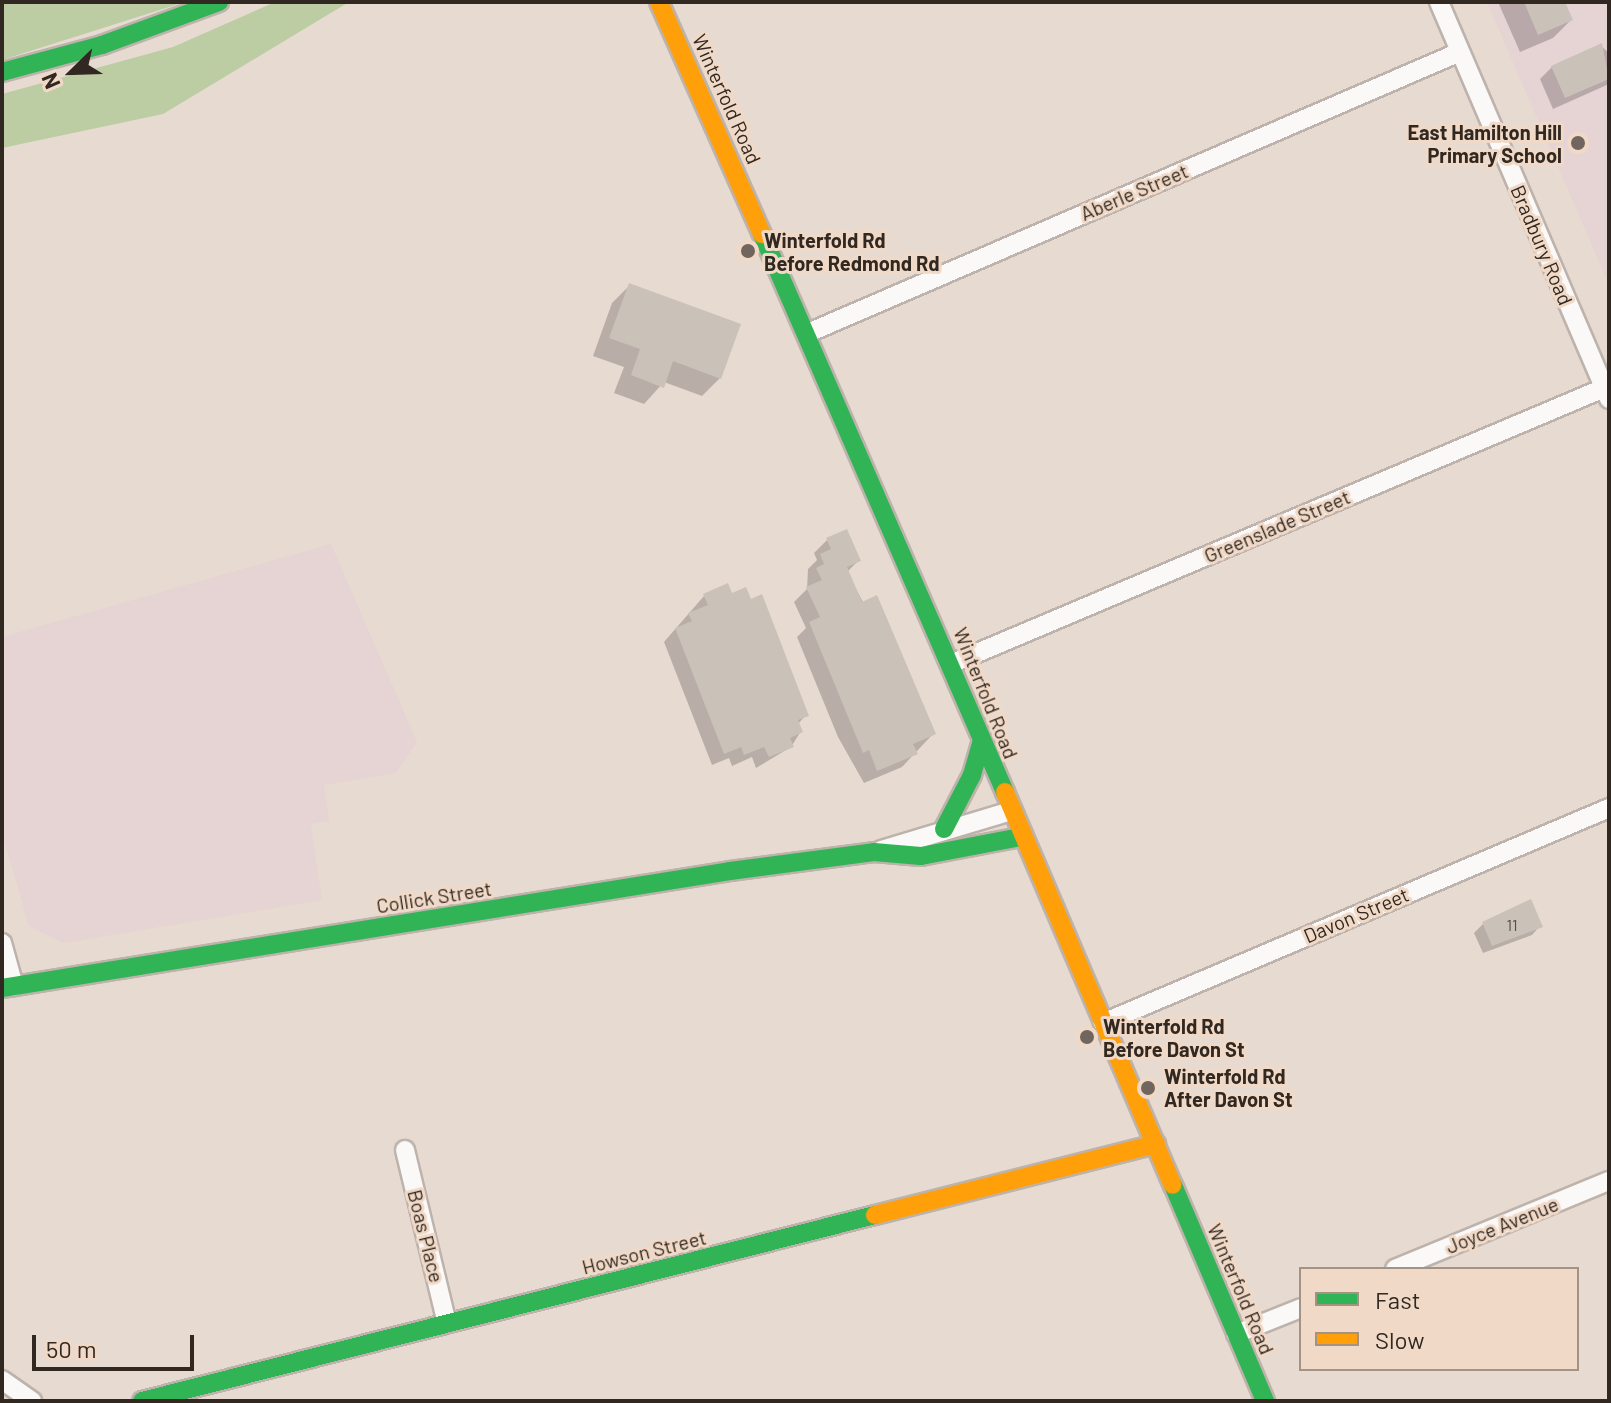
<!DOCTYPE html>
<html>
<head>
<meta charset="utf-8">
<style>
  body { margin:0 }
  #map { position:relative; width:1611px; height:1403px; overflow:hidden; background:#e7dad1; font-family:Barlow,sans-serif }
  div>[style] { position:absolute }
  .education>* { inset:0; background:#e6d3d4 }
  .green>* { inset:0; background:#bccda3 }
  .shadow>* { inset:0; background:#0003 }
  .building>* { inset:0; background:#cac1b9 }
  .roads { filter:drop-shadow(2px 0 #bdb3ac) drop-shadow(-2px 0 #bdb3ac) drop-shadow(0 2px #bdb3ac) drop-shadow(0 -2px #bdb3ac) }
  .street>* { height:18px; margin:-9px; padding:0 9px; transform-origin:9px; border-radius:9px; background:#fbf9f8 }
  .fast>* { height:18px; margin:-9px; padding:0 9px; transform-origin:9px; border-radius:9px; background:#30b455 }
  .slow>* { height:18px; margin:-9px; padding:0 9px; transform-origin:9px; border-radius:9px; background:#ff9f0a }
  .dots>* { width:22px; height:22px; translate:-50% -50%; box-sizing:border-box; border:4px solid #f1d9c7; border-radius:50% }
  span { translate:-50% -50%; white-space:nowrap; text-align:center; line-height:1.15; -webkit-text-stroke:6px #f1d9c7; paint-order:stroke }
  .number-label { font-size:16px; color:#564e47 }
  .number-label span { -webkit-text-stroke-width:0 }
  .street-label { font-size:20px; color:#302821 }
  .poi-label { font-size:20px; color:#302821; font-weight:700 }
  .right { translate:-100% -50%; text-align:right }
  .left { translate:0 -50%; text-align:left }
  .frame { position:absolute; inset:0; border:4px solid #302821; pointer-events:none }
  .legend { position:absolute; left:1299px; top:1267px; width:280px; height:104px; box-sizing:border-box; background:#f1d9c7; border:2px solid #a49285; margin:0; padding:10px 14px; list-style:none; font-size:24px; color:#302821 }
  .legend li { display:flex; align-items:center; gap:16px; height:40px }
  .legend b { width:40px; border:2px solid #a49285 }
  .north { position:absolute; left:32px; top:32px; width:80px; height:80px; -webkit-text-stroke:6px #f1d9c7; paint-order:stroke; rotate:247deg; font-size:22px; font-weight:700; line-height:32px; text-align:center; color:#302821 }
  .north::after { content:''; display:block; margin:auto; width:28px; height:36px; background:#302821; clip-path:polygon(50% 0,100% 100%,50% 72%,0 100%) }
  .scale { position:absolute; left:32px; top:1335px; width:162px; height:36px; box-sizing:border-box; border:4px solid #302821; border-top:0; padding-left:10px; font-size:24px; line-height:28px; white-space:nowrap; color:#302821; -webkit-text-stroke:6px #f1d9c7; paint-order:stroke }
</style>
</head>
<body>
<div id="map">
  <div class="education">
    <div style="clip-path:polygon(1487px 2px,1609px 2px,1609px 285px)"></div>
    <div style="clip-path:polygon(331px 544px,417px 742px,396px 773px,324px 785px,329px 821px,311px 824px,322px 900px,63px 943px,29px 926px,2px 833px,2px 637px)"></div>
  </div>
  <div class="green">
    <div style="clip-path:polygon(2px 2px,185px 2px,2px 60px)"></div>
    <div style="clip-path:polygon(275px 2px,349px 2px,163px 114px,2px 148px,2px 94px,173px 47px)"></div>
  </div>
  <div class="shadow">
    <div style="clip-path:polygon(1498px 2px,1563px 2px,1571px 20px,1553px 38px,1520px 52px)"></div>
    <div style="clip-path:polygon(1601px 46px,1609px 53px,1609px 84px,1553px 109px,1540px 79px,1552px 67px)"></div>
    <div style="clip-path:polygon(630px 285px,720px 378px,702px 396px,664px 382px,644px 404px,614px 393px,624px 367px,593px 356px,612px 303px)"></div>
    <div style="clip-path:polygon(827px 540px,859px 560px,847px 572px,933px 734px,902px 767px,864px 783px,838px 737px,797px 637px,806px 628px,794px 602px,807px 589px,808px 569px,817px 560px,814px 553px)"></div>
    <div style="clip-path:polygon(704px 596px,806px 715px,798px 724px,801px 731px,791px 747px,756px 768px,752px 757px,732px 766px,729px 758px,712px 765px,664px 642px)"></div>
    <div style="clip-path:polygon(1483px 924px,1540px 926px,1532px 935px,1483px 953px,1474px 933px)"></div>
  </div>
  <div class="building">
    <div style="clip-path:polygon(1524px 2px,1565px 2px,1573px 20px,1538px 35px)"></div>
    <div style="clip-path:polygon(1602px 43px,1609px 79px,1565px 98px,1551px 66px)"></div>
    <div style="clip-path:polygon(629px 283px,741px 324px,721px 379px,673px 361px,664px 388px,631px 375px,640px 349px,609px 338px)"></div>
    <div style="clip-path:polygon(847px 529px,861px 561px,847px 567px,862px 602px,877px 595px,936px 734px,913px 744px,918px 754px,877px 771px,869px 750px,863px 753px,809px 622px,820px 617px,806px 587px,822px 580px,816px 568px,824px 564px,820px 554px,831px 549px,826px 538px)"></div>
    <div style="clip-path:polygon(728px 583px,732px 593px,746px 587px,751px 599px,762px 594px,809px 716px,798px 720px,803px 732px,790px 738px,794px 747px,769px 757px,764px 747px,744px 755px,741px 747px,724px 754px,675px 628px,692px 621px,688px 613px,708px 605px,703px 594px)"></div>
    <div style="clip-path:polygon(1531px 899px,1543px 927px,1492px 946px,1482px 922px)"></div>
  </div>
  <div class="roads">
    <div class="street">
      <div style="left:1439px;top:2px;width:432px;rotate:66.8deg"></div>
      <div style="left:808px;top:333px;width:710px;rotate:-23.32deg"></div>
      <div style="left:951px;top:664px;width:709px;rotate:-22.91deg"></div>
      <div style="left:881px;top:850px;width:136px;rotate:-16.7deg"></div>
      <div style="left:2px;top:943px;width:45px;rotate:74.4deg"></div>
      <div style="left:1103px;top:1023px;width:550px;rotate:-23.02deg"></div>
      <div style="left:405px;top:1150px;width:178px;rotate:76.4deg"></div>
      <div style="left:1395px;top:1269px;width:231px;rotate:-22.4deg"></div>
      <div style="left:1236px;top:1334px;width:70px;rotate:-21.8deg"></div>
      <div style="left:2px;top:1380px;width:37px;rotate:35deg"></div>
    </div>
    <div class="fast">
      <div style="left:2px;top:72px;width:104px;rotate:-15.1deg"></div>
      <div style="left:102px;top:45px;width:125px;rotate:-20.2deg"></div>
      <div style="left:762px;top:234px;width:609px;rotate:66.47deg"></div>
      <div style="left:944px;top:829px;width:61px;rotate:-62.6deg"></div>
      <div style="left:972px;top:775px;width:36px;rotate:-74deg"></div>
      <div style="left:2px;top:988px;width:737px;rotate:-9.13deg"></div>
      <div style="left:730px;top:871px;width:145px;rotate:-7.5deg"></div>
      <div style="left:874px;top:852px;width:47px;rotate:4.9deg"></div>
      <div style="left:921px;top:856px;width:102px;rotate:-10.8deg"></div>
      <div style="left:1173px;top:1185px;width:235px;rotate:66.9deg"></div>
      <div style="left:142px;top:1401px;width:756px;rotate:-14.24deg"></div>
    </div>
    <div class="slow">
      <div style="left:659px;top:2px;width:254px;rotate:66.1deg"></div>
      <div style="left:1005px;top:792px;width:427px;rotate:66.9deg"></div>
      <div style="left:875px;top:1215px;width:290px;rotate:-14.2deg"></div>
    </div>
  </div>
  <div class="dots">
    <div style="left:1578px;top:143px;background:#70665f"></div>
    <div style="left:748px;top:251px;background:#70665f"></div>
    <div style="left:1087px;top:1037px;background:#70665f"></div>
    <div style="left:1148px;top:1088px;background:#70665f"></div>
  </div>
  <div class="number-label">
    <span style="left:1512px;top:925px">11</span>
  </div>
  <div class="street-label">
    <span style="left:727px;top:99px;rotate:66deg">Winterfold Road</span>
    <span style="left:1134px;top:192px;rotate:-23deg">Aberle Street</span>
    <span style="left:1542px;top:245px;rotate:67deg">Bradbury Road</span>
    <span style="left:1277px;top:526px;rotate:-23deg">Greenslade Street</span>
    <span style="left:986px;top:693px;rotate:68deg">Winterfold Road</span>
    <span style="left:434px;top:897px;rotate:-9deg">Collick Street</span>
    <span style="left:1356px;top:915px;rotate:-23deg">Davon Street</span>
    <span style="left:1502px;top:1225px;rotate:-22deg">Joyce Avenue</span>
    <span style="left:426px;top:1236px;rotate:76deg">Boas Place</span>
    <span style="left:644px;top:1252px;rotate:-14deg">Howson Street</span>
    <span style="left:1241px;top:1289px;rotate:67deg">Winterfold Road</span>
  </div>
  <div class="poi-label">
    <span class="right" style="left:1562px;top:144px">East Hamilton Hill<br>Primary School</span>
    <span class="left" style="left:764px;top:252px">Winterfold Rd<br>Before Redmond Rd</span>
    <span class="left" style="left:1103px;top:1038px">Winterfold Rd<br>Before Davon St</span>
    <span class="left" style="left:1164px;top:1088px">Winterfold Rd<br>After Davon St</span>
  </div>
  <div class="frame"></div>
  <ul class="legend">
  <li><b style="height:10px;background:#30b455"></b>Fast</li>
  <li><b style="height:10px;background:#ff9f0a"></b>Slow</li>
  </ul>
  <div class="north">N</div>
  <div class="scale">50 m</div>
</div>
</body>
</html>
